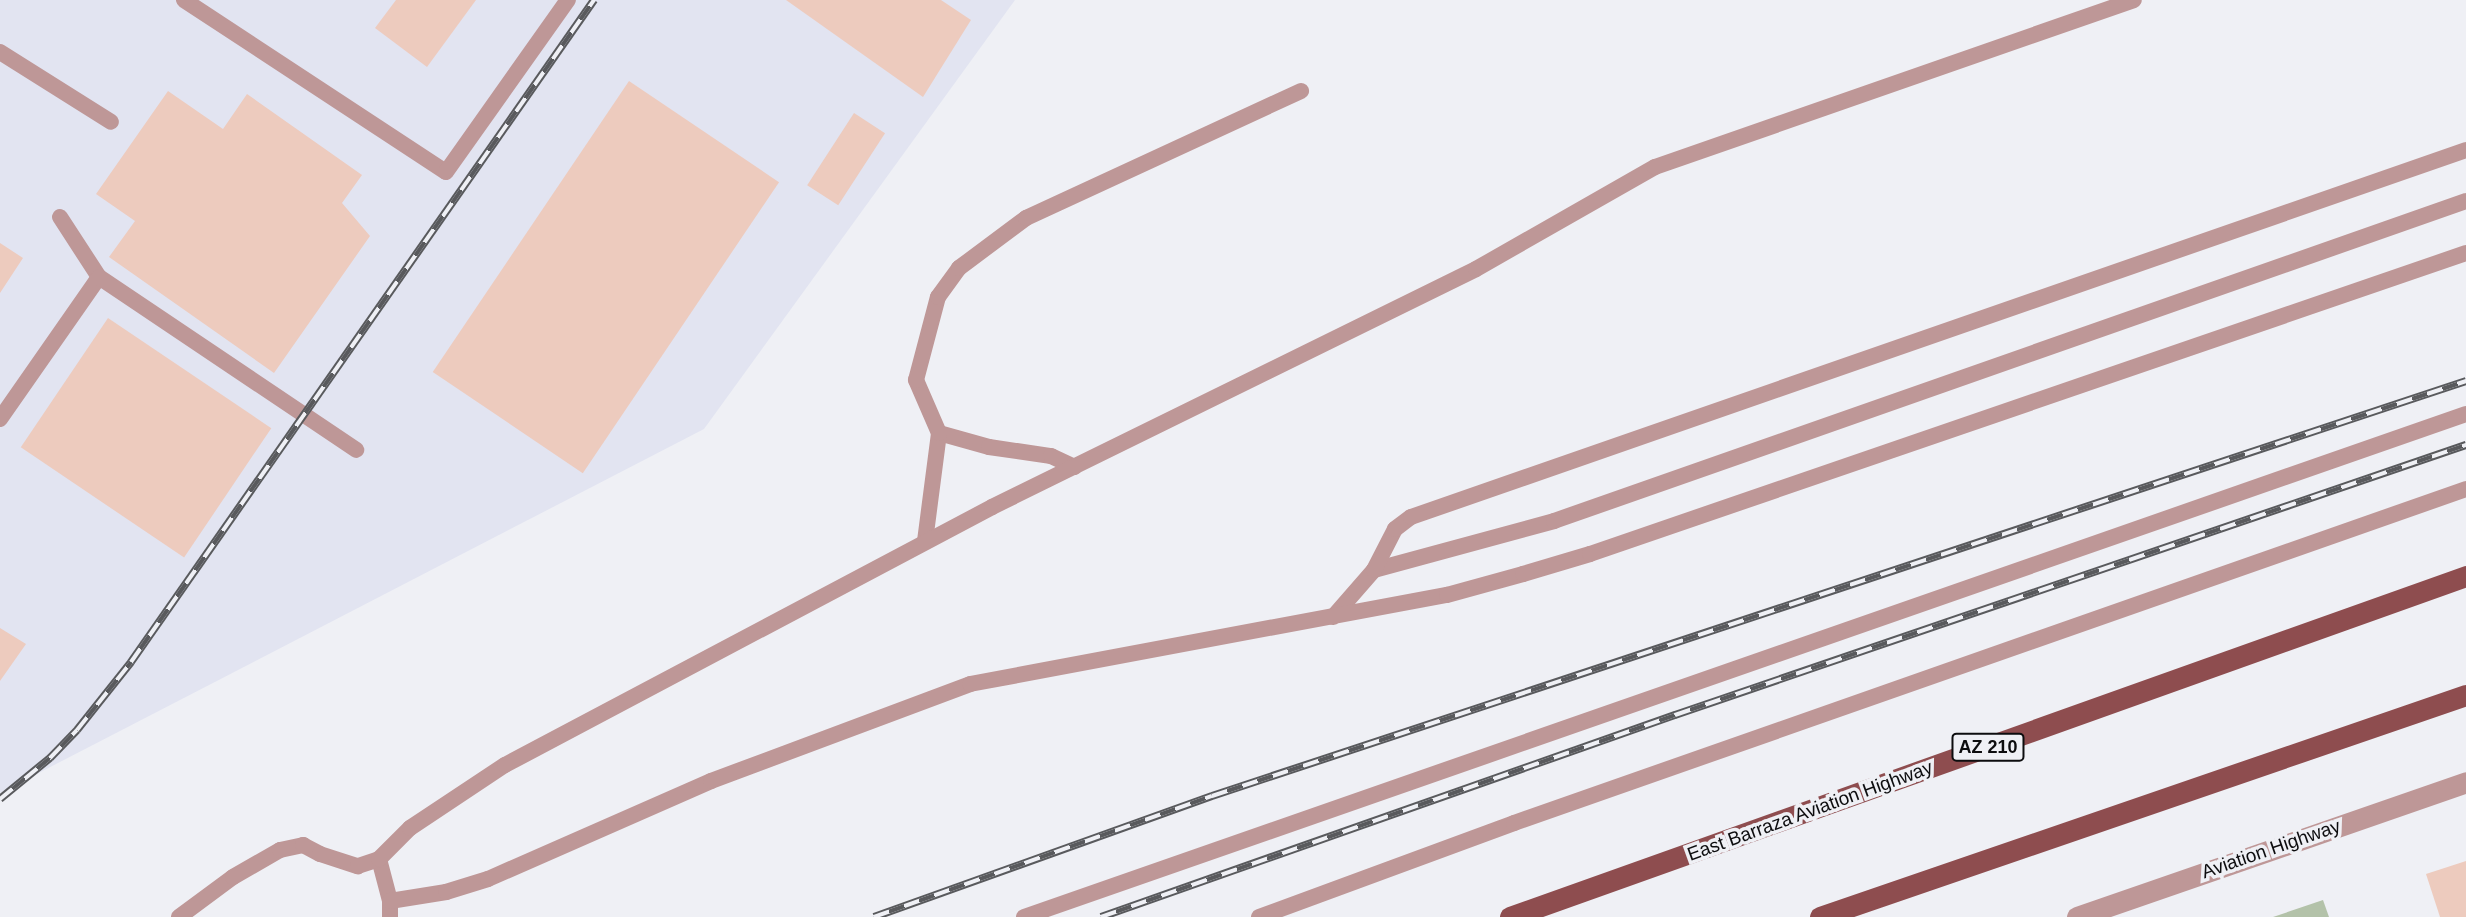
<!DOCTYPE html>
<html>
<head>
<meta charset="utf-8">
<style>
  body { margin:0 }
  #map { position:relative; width:2466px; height:917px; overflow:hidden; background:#eff0f5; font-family:Helvetica,sans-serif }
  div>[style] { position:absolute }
  .built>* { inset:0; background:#e2e4f1 }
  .green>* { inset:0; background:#b3c2a9 }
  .building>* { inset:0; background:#edcbbe; transform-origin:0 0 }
  .lane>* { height:16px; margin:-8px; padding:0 8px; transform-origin:8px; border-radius:8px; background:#be9797 }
  .street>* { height:21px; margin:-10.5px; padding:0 10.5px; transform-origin:10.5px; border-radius:10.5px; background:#be9797 }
  .primary>* { height:21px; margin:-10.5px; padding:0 10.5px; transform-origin:10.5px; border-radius:10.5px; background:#8e4d4f }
  .rail>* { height:8px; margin-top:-4px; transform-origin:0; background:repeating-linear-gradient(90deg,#eff0f5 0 16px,#595a5d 0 32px); box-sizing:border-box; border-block:2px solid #595a5d }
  span { translate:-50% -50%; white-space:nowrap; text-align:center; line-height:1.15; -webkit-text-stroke:7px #eff0f5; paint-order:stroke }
  .shield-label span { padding:2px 5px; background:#eff0f5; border:2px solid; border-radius:5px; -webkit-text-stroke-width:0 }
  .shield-label { font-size:18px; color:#0d0d0f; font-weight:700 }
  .street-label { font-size:19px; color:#0d0d0f }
</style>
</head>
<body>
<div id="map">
  <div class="built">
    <div style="clip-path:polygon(0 0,1015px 0,704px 429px,0 793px)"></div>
  </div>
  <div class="green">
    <div style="clip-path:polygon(2323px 900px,2329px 917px,2273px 917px)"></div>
  </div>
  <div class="building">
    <div style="clip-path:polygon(396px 0,476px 0,427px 67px,375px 28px)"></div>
    <div style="clip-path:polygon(786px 0,941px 0,971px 20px,923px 97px)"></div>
    <div style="left:629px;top:81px;width:181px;height:351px;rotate:34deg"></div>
    <div style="clip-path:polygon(168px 91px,223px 129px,247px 94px,362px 175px,342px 203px,370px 236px,274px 373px,109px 257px,135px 221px,96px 194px)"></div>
    <div style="left:854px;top:113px;width:37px;height:86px;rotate:33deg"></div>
    <div style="clip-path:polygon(0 243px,23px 258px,0 293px)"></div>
    <div style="left:108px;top:318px;width:197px;height:156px;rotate:34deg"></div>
    <div style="clip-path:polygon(0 628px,26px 644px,0 681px)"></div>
    <div style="clip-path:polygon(2466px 861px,2466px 917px,2440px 917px,2426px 874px)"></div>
  </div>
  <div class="lane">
    <div style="left:184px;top:0;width:313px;rotate:33.3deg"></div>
    <div style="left:446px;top:172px;width:211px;rotate:-54.7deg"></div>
    <div style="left:0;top:52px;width:131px;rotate:32.2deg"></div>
    <div style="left:60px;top:217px;width:72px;rotate:57deg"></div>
    <div style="left:0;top:419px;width:173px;rotate:-55.1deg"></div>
    <div style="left:99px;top:277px;width:310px;rotate:33.9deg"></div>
    <div style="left:939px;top:433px;width:52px;rotate:15.6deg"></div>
    <div style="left:989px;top:447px;width:63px;rotate:8.3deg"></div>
    <div style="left:1051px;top:456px;width:26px;rotate:25deg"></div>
    <div style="left:925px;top:541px;width:109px;rotate:-82.6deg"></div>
    <div style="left:939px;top:433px;width:58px;rotate:-113.5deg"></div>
    <div style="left:916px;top:380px;width:86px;rotate:-75.2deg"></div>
    <div style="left:938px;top:297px;width:36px;rotate:-54deg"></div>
    <div style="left:959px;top:268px;width:84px;rotate:-36.7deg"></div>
    <div style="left:1026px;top:218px;width:303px;rotate:-24.8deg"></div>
    <div style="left:1374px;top:570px;width:187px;rotate:-15.2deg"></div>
    <div style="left:1554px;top:521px;width:967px;rotate:-19.33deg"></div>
    <div style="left:1333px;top:617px;width:62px;rotate:-48.9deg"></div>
    <div style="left:1374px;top:570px;width:46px;rotate:-62.9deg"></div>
    <div style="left:1395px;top:529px;width:20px;rotate:-37deg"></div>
    <div style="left:1411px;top:517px;width:1117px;rotate:-19.18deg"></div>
    <div style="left:379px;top:859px;width:43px;rotate:75.3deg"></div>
    <div style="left:390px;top:901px;width:16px;rotate:90deg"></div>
    <div style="left:390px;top:901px;width:57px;rotate:-9.1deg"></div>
    <div style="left:446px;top:892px;width:44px;rotate:-17.2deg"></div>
    <div style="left:488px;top:879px;width:244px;rotate:-23.7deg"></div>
    <div style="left:711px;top:781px;width:277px;rotate:-20.5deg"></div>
    <div style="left:970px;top:684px;width:485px;rotate:-10.6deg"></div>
    <div style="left:1447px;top:595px;width:79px;rotate:-15.4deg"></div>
    <div style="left:1523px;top:574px;width:70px;rotate:-16.6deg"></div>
    <div style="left:1590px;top:554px;width:926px;rotate:-18.96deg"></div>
    <div style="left:179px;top:917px;width:67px;rotate:-36.5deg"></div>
    <div style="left:233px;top:877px;width:54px;rotate:-29.9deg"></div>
    <div style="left:280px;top:850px;width:24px;rotate:-12deg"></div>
    <div style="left:303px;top:845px;width:19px;rotate:28deg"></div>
    <div style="left:320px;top:854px;width:40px;rotate:18deg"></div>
    <div style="left:358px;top:866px;width:22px;rotate:-18deg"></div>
    <div style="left:379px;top:859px;width:44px;rotate:-45deg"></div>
    <div style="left:410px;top:828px;width:114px;rotate:-33.6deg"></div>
    <div style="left:505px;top:765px;width:551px;rotate:-27.91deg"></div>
    <div style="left:992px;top:507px;width:539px;rotate:-26.18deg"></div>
    <div style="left:1476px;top:269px;width:206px;rotate:-29.7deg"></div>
    <div style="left:1655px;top:167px;width:507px;rotate:-19.22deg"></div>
    <div style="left:1024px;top:917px;width:1527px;rotate:-19.23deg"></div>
    <div style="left:1259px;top:917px;width:272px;rotate:-20.2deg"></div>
    <div style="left:1514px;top:823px;width:1009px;rotate:-19.33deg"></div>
  </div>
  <div class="street">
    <div style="left:2077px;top:917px;width:412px;rotate:-19.1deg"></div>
  </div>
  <div class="primary">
    <div style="left:1510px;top:917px;width:1015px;rotate:-19.63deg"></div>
    <div style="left:1820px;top:917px;width:683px;rotate:-18.97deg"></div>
  </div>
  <div class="rail">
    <div style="left:0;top:799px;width:65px;rotate:-39.4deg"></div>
    <div style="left:50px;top:758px;width:39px;rotate:-46deg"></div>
    <div style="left:77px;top:730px;width:87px;rotate:-51.5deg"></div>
    <div style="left:131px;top:662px;width:808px;rotate:-55.03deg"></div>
    <div style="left:874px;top:917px;width:359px;rotate:-19.7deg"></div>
    <div style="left:1212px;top:796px;width:1321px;rotate:-18.31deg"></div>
    <div style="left:1101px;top:917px;width:609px;rotate:-19.39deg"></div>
    <div style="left:1675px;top:715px;width:836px;rotate:-18.85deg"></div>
  </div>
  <div class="shield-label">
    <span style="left:1988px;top:747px">AZ 210</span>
  </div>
  <div class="street-label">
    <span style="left:1810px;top:811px;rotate:-20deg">East Barraza Aviation Highway</span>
    <span style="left:2271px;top:849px;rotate:-19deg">Aviation Highway</span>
  </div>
</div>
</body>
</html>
